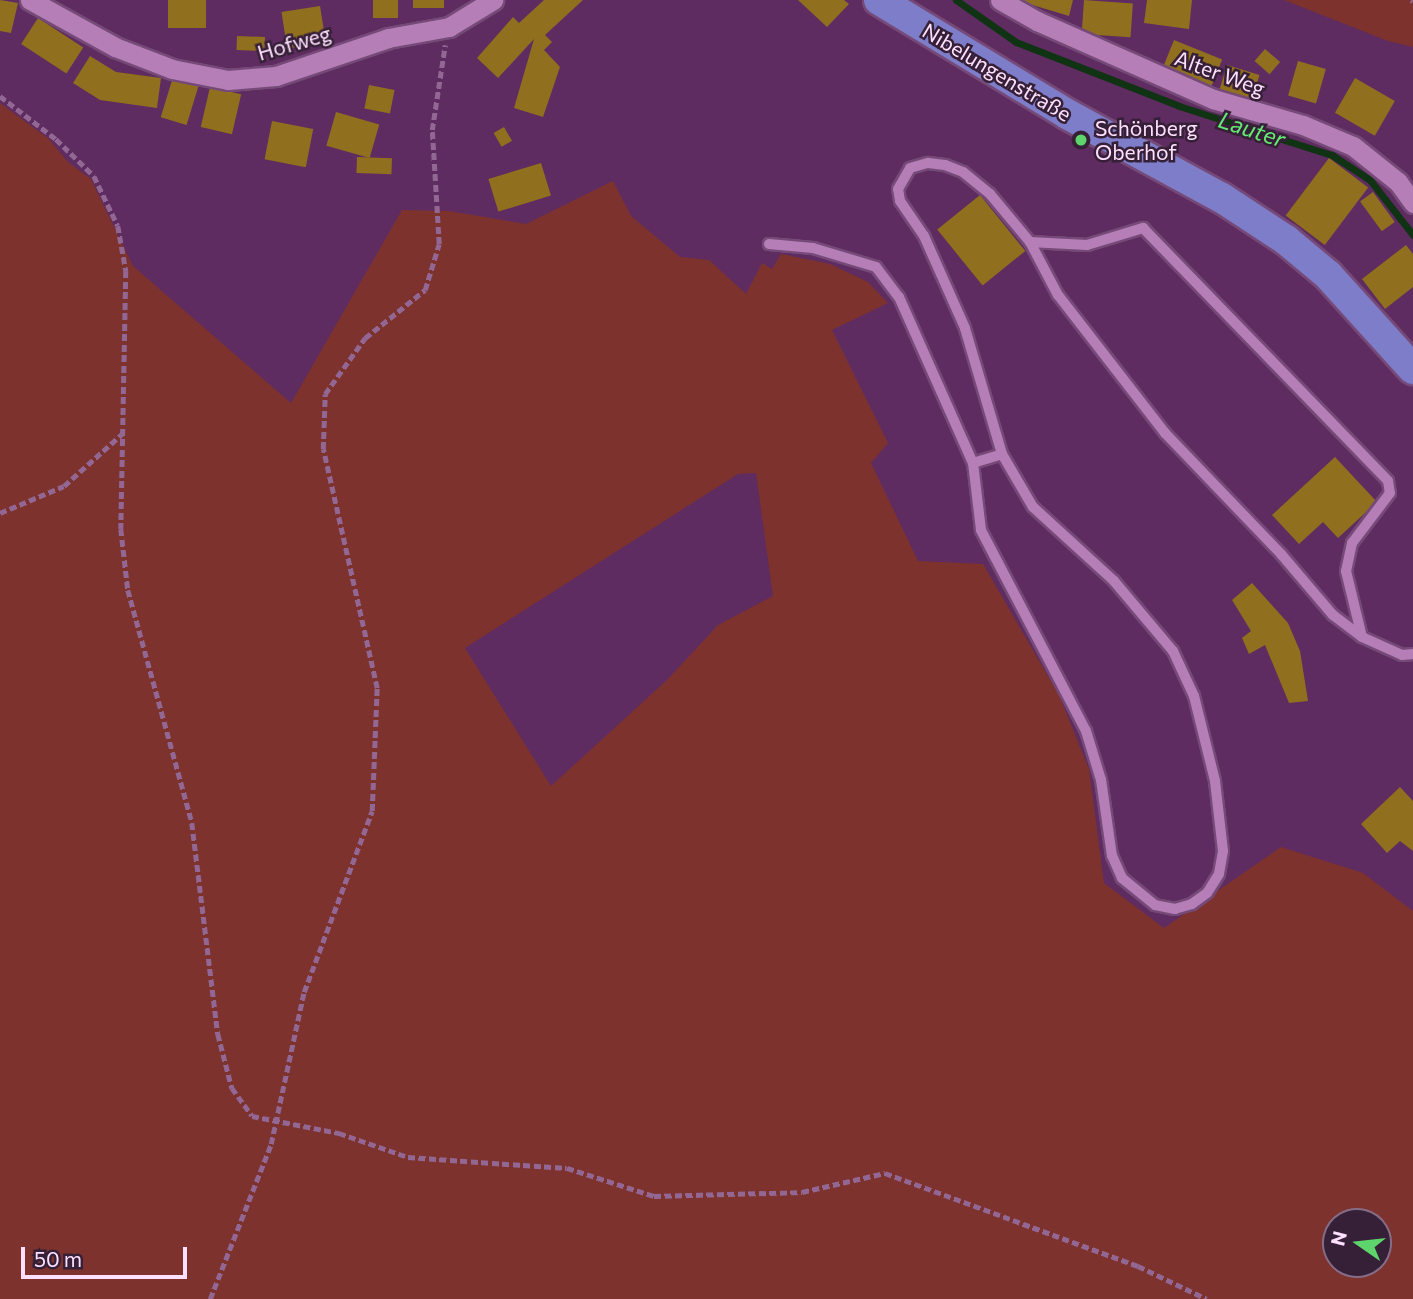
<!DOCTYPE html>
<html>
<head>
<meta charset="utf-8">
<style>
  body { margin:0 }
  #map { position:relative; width:1413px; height:1299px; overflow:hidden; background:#5e2c60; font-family:Commissioner,sans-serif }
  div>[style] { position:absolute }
  .green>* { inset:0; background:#7d322e }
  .stream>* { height:7px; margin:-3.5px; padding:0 3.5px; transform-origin:3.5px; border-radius:3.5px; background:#103314 }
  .building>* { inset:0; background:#906f1e; transform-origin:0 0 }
  .path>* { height:4.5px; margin-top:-2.25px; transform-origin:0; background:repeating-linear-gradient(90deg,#926794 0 7px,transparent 0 10.5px) }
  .roads { filter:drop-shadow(2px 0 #764a78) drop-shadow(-2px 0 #764a78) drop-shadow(0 2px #764a78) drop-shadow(0 -2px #764a78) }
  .service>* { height:10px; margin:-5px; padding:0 5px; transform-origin:5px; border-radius:5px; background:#b67eb7 }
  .minor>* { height:19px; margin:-9.5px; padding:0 9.5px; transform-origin:9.5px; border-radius:9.5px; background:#b67eb7 }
  .primary>* { height:30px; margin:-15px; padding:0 15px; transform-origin:15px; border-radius:15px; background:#7e7dca }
  .dots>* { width:19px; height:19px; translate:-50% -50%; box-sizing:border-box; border:4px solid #362037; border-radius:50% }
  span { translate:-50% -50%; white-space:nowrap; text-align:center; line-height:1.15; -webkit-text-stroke:5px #362037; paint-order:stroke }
  .street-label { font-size:21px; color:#fee0fe }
  .poi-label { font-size:21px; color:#fee0fe }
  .left { translate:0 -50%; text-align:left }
  .water-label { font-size:23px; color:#65eb75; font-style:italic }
  .north { position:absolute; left:1322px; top:1208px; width:70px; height:70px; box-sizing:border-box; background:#362037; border:2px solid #866d87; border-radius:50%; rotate:284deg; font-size:19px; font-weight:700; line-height:28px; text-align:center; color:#fee0fe }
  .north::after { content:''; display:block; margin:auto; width:24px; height:32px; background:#5ed56c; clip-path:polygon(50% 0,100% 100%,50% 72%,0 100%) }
  .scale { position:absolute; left:21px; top:1247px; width:166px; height:32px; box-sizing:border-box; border:4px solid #fee0fe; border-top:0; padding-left:9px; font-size:21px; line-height:24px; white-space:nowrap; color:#fee0fe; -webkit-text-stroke:5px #362037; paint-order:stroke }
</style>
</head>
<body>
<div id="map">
  <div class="green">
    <div style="clip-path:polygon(1284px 0,1413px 0,1413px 47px,1388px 41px)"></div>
    <div style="clip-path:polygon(evenodd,0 103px,49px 139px,68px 162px,91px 179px,133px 266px,291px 403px,402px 210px,449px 211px,526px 224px,613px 181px,631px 216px,680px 257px,709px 260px,746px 294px,762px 263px,772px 269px,781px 254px,830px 264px,868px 282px,888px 303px,832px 330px,888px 443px,871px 463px,918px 561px,983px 564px,1059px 695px,1089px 769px,1104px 883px,1164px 928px,1281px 847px,1363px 873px,1413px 911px,1413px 1299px,0 1299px,0 103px,756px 473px,773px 596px,718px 625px,667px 680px,551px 786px,465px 648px,738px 474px,756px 473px,0 103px,1336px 1222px,1378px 1222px,1378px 1264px,1336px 1264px,1336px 1222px)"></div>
  </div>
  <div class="stream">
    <div style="left:956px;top:0;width:73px;rotate:35deg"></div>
    <div style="left:1016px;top:42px;width:175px;rotate:21.4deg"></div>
    <div style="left:1179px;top:106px;width:161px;rotate:17.8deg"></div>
    <div style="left:1332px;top:155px;width:45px;rotate:33.3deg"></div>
    <div style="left:1370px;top:180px;width:70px;rotate:52deg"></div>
  </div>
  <div class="building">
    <div style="clip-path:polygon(0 0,18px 3px,11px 33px,0 31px)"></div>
    <div style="left:168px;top:0;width:38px;height:28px"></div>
    <div style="left:373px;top:0;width:25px;height:18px"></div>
    <div style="left:413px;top:0;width:31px;height:8px"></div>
    <div style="clip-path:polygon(544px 0,583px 0,545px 35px,552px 42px,544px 50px,560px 67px,543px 117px,514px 108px,534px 39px,498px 78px,477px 58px,513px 17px,519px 23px)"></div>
    <div style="clip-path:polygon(798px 0,844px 0,849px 4px,827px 27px)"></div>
    <div style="clip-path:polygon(1016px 0,1073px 0,1069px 16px)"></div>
    <div style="left:1084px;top:0;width:49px;height:34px;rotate:4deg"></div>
    <div style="clip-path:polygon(1147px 0,1192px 0,1189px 29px,1144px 23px)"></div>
    <div style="left:320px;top:6px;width:37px;height:39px;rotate:81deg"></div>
    <div style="left:38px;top:18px;width:54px;height:31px;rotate:33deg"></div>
    <div style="left:237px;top:36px;width:28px;height:14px;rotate:2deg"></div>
    <div style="left:1174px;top:40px;width:52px;height:32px;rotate:22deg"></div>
    <div style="left:1265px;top:49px;width:20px;height:16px;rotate:41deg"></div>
    <div style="clip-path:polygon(90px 56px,116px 72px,161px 78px,157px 108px,100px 100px,73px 83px)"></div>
    <div style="left:1298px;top:61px;width:29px;height:36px;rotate:16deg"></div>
    <div style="left:1227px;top:65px;width:34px;height:27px;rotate:17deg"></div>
    <div style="left:173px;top:77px;width:27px;height:42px;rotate:17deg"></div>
    <div style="left:1355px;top:78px;width:46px;height:40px;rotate:30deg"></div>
    <div style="left:369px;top:85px;width:26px;height:24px;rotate:11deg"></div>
    <div style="left:210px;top:87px;width:32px;height:41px;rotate:13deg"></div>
    <div style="left:336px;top:112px;width:45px;height:35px;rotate:16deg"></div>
    <div style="left:272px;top:121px;width:42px;height:39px;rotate:11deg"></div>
    <div style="left:504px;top:127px;width:16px;height:12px;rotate:60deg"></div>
    <div style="left:357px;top:157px;width:35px;height:16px;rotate:2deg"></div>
    <div style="left:1329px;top:158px;width:49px;height:72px;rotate:37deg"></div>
    <div style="left:541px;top:163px;width:34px;height:55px;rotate:73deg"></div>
    <div style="left:1373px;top:192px;width:37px;height:16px;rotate:54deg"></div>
    <div style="left:980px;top:195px;width:72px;height:55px;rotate:51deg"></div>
    <div style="clip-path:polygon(1406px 245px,1413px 254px,1413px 287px,1385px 309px,1362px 279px)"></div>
    <div style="clip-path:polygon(1335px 457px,1377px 502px,1338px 538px,1323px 522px,1299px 544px,1272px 515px)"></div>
    <div style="clip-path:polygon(1252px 583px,1288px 623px,1300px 651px,1308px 701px,1289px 703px,1265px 645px,1249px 654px,1242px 638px,1251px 631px,1232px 600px)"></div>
    <div style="clip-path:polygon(1400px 787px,1413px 801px,1413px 851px,1400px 841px,1387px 853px,1361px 824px)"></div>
  </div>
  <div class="path">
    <div style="left:1411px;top:0;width:2px;rotate:27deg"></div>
    <div style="left:0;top:96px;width:71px;rotate:37.5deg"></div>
    <div style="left:56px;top:139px;width:53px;rotate:44.2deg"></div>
    <div style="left:94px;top:176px;width:55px;rotate:64.4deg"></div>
    <div style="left:118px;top:226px;width:46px;rotate:79.9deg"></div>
    <div style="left:126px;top:271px;width:258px;rotate:91.1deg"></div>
    <div style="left:121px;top:529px;width:61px;rotate:83.5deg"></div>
    <div style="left:128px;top:590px;width:242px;rotate:74.6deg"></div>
    <div style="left:192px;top:823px;width:213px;rotate:83deg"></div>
    <div style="left:218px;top:1034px;width:56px;rotate:75.5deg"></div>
    <div style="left:232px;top:1088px;width:34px;rotate:54deg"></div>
    <div style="left:252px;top:1116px;width:89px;rotate:11.1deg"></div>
    <div style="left:339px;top:1133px;width:73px;rotate:19.2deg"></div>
    <div style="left:408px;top:1157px;width:159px;rotate:4deg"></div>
    <div style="left:567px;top:1168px;width:91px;rotate:17.8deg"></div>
    <div style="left:654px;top:1196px;width:148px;rotate:-1.5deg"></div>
    <div style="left:802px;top:1192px;width:85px;rotate:-12.9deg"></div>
    <div style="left:885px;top:1173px;width:270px;rotate:20.2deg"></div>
    <div style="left:1138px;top:1266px;width:76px;rotate:25.6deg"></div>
    <div style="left:0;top:513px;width:69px;rotate:-22.9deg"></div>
    <div style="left:64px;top:486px;width:79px;rotate:-41.9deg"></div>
    <div style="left:210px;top:1299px;width:167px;rotate:-68.5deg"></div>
    <div style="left:271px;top:1144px;width:156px;rotate:-77.8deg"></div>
    <div style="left:304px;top:992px;width:193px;rotate:-69.4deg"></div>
    <div style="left:372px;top:811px;width:123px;rotate:-87.7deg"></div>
    <div style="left:377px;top:688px;width:245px;rotate:-102.7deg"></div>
    <div style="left:323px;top:449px;width:55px;rotate:-87.9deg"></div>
    <div style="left:325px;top:394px;width:69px;rotate:-54.5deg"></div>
    <div style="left:365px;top:338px;width:77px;rotate:-38.7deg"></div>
    <div style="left:425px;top:290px;width:48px;rotate:-73.1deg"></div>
    <div style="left:439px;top:244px;width:114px;rotate:-93.5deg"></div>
    <div style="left:432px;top:130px;width:86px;rotate:-81.3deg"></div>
  </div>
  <div class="roads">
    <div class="service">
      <div style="left:1030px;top:242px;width:57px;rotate:3deg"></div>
      <div style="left:1087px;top:245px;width:59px;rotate:-16.9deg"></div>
      <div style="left:1143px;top:228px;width:352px;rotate:45.9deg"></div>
      <div style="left:1388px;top:481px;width:12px;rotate:81deg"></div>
      <div style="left:1390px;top:493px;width:63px;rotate:127.2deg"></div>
      <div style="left:1352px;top:543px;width:29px;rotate:102deg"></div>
      <div style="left:1346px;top:571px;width:68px;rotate:76.4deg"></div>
      <div style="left:1362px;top:637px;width:44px;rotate:24.2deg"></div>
      <div style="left:1402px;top:655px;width:11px;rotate:-5deg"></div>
      <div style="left:769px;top:244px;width:44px;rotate:5.2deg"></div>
      <div style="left:813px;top:248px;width:66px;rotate:16.8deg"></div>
      <div style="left:876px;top:267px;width:38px;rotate:53deg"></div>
      <div style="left:899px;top:297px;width:182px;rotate:66deg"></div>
      <div style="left:1002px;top:454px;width:61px;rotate:59.7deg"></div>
      <div style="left:1033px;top:507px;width:110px;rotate:42.4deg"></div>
      <div style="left:1114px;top:581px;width:92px;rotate:49.9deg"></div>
      <div style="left:1173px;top:651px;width:50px;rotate:65deg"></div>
      <div style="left:1194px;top:696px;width:88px;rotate:76.1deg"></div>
      <div style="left:1215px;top:781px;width:70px;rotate:83.5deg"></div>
      <div style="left:1223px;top:851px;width:23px;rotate:100deg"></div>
      <div style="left:1219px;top:874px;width:22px;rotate:122deg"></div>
      <div style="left:1207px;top:893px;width:19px;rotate:144deg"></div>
      <div style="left:1192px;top:904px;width:18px;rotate:164deg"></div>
      <div style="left:1175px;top:909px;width:20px;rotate:-169deg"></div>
      <div style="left:1155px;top:905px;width:43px;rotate:-140.7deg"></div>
      <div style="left:1122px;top:878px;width:24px;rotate:-114deg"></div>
      <div style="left:1112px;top:856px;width:77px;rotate:-98.2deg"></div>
      <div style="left:1101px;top:780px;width:51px;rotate:-107deg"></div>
      <div style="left:1086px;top:731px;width:227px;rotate:-117.6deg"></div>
      <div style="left:981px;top:530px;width:67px;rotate:-96.8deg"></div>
      <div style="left:973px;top:463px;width:30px;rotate:-17deg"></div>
      <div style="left:1002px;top:454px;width:131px;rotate:-106.4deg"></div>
      <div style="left:965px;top:328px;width:101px;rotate:-114deg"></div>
      <div style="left:924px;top:236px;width:42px;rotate:-124.4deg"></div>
      <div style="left:900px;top:201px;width:12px;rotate:-99deg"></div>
      <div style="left:898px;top:189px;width:24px;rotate:-60deg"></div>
      <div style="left:910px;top:168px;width:19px;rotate:-16deg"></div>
      <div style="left:928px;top:163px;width:17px;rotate:7deg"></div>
      <div style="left:945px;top:165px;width:19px;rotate:21deg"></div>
      <div style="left:963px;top:172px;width:35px;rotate:39deg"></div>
      <div style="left:990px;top:194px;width:62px;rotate:50.2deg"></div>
      <div style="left:1030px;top:242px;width:60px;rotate:62.2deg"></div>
      <div style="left:1058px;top:295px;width:175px;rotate:52.2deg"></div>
      <div style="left:1165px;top:433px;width:168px;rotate:46.2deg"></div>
      <div style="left:1281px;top:554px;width:80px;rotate:49.6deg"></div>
      <div style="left:1333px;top:615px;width:36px;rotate:37deg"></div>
    </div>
    <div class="minor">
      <div style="left:30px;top:0;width:97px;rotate:28.9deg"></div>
      <div style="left:115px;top:47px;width:61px;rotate:21.1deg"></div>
      <div style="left:172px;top:69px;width:57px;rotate:11.1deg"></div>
      <div style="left:228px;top:80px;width:48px;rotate:-4.8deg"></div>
      <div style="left:276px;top:76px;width:118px;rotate:-18.7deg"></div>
      <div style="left:388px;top:38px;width:62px;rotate:-10.2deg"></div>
      <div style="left:449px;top:27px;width:52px;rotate:-31.5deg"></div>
      <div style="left:1000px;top:0;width:43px;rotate:29.6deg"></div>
      <div style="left:1037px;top:21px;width:193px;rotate:23.9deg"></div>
      <div style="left:1213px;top:99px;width:94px;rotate:16.1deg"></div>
      <div style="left:1303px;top:125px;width:54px;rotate:22.8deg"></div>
      <div style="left:1353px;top:146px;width:58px;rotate:38.7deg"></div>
      <div style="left:1398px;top:182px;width:26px;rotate:54deg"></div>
    </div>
    <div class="primary">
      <div style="left:879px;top:0;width:220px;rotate:31.2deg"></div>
      <div style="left:1067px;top:114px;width:176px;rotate:28.5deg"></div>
      <div style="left:1222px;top:198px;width:77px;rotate:33.3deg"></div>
      <div style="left:1286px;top:240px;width:55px;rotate:39.8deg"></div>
      <div style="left:1328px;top:275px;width:127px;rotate:47.9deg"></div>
    </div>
  </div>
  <div class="dots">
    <div style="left:1081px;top:140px;background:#5ed56c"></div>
  </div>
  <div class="street-label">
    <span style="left:294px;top:43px;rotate:-16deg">Hofweg</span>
    <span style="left:997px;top:72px;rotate:31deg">Nibelungenstraße</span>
    <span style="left:1220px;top:73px;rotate:20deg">Alter Weg</span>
  </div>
  <div class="poi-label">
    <span class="left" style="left:1095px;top:140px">Schönberg<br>Oberhof</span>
  </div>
  <div class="water-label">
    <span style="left:1252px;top:129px;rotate:18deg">Lauter</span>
  </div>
  <div class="north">N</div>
  <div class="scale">50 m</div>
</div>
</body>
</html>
